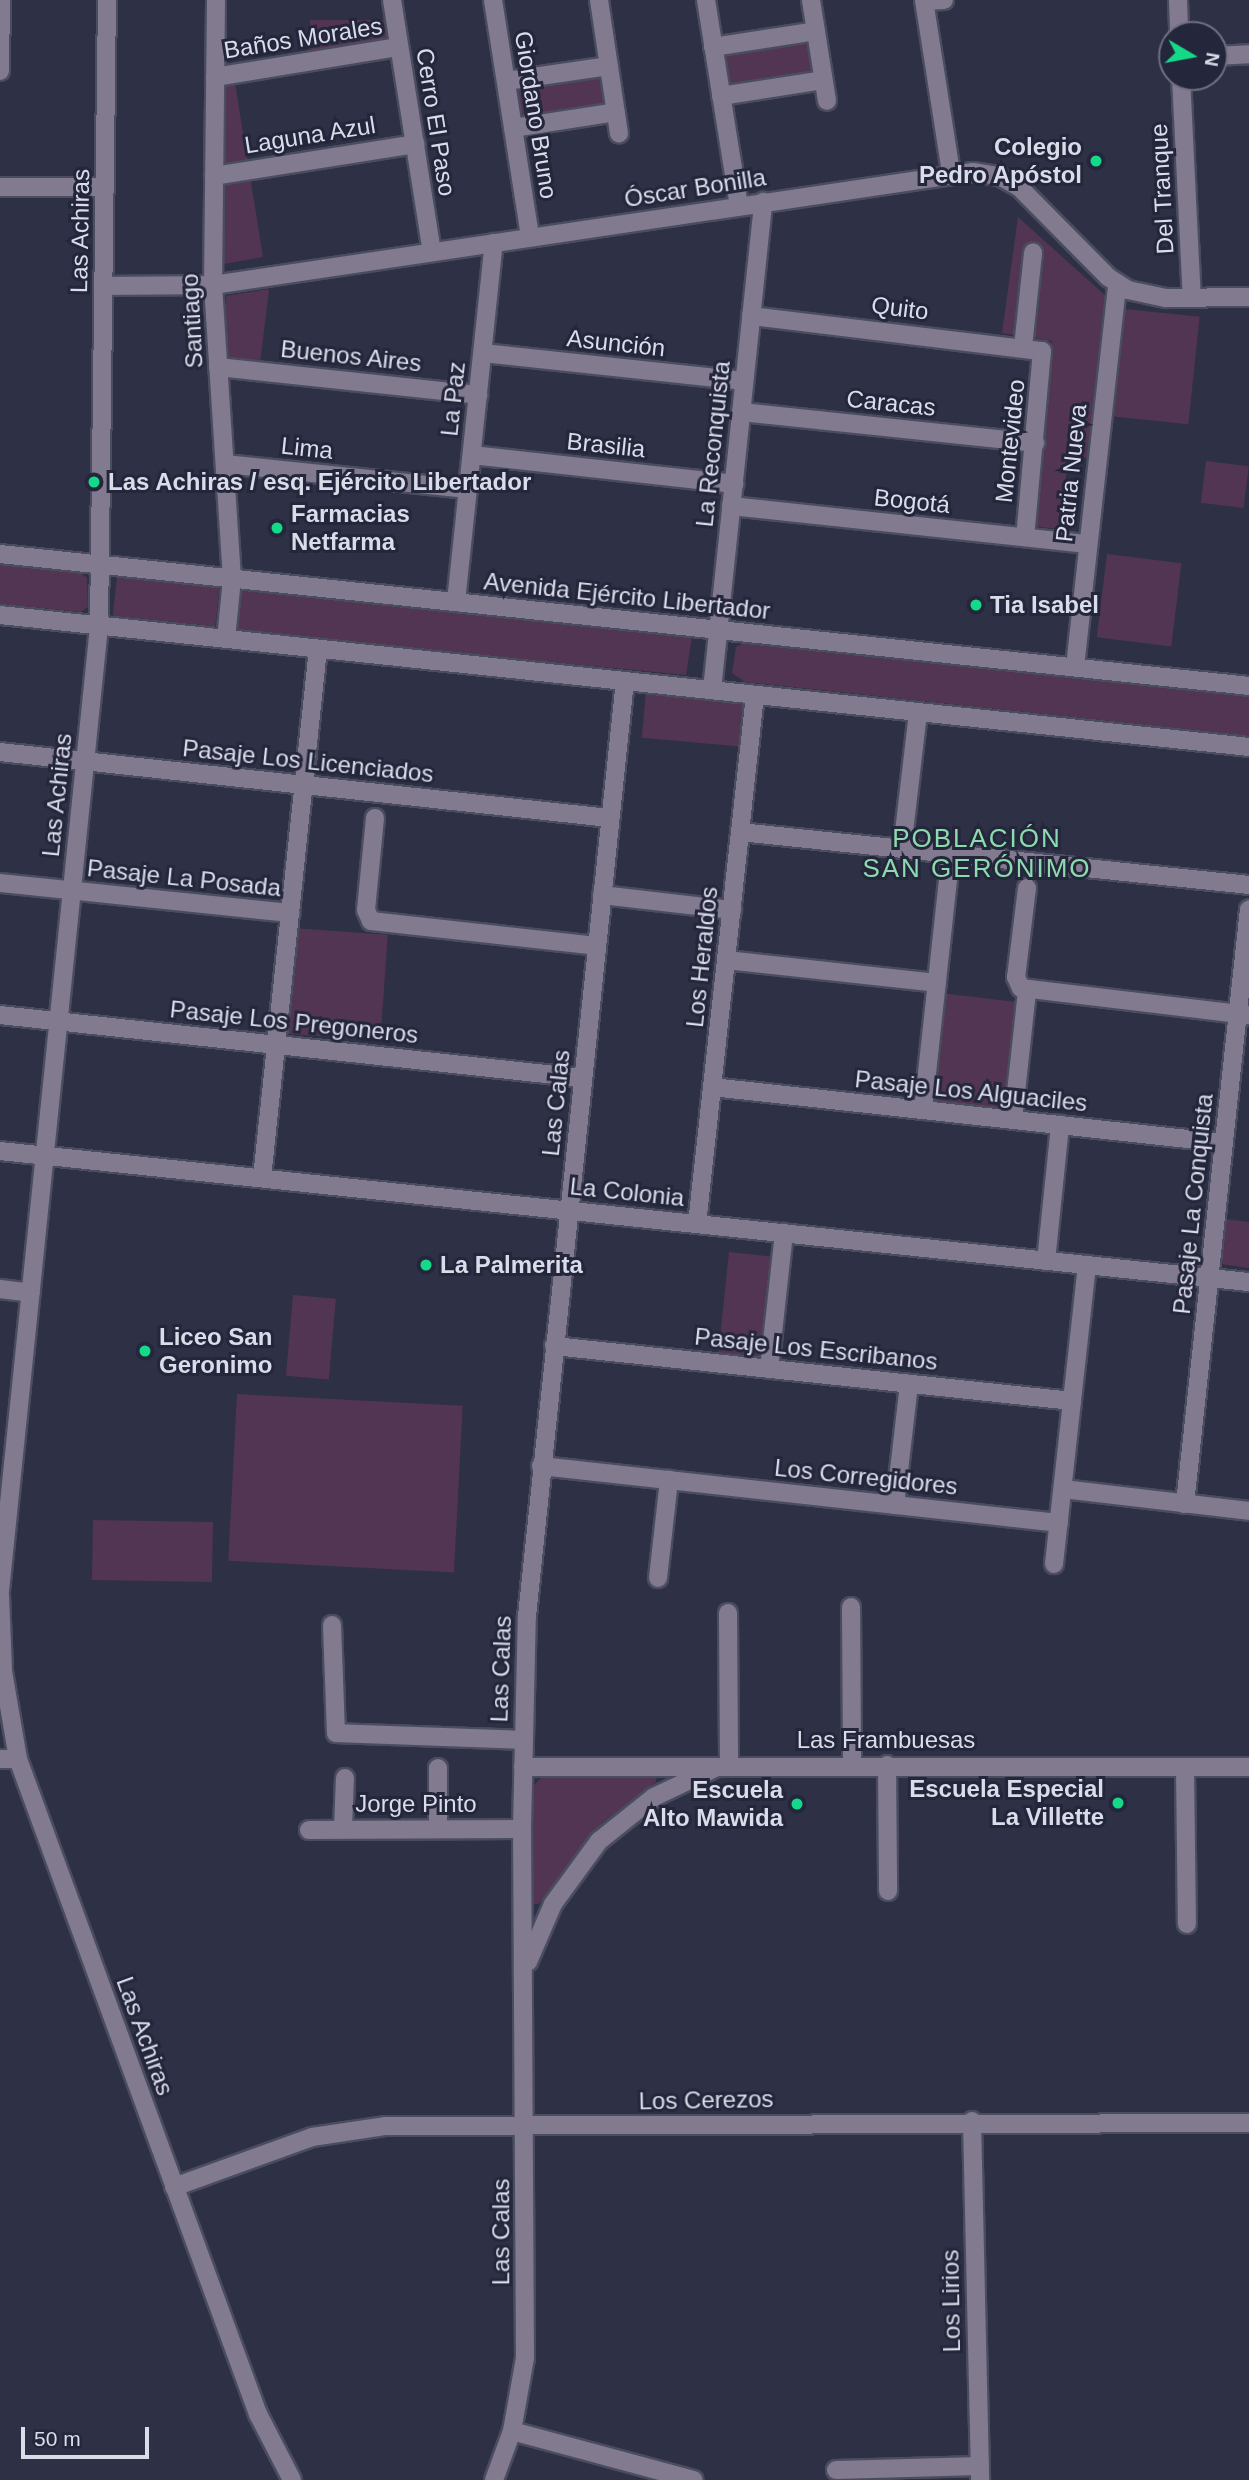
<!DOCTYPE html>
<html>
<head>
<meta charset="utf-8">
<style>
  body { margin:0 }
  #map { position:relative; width:1249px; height:2480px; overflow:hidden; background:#2e3046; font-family:Helvetica,sans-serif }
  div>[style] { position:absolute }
  .green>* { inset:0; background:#523552; transform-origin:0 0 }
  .roads { filter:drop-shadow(2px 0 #4a4c60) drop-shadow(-2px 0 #4a4c60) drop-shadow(0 2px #4a4c60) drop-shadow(0 -2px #4a4c60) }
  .minor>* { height:18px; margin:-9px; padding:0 9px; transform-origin:9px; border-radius:9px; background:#827a8f }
  .dots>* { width:19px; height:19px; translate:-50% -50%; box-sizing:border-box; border:4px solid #24263b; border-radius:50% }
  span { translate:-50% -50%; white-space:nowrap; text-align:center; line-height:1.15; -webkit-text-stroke:6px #24263b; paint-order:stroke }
  .street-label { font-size:24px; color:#dadcea }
  .poi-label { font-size:24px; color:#dadcea; font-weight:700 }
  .right { translate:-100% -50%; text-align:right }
  .left { translate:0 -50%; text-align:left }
  .neighbourhood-label { font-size:26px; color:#8cdaad; letter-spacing:2px }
  .north { position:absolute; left:1158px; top:21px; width:70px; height:70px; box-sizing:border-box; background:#24263b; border:2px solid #6d6f81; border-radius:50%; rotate:100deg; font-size:19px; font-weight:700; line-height:28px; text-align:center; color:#dadcea }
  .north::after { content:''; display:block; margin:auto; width:24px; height:32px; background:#14d989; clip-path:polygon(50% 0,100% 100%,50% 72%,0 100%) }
  .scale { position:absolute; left:21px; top:2427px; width:128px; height:32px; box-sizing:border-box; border:4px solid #dadcea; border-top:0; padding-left:9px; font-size:21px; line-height:24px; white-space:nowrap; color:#dadcea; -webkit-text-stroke:5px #24263b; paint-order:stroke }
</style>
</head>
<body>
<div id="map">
  <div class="green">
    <div style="clip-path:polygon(310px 20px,385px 20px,390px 42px,309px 53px)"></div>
    <div style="left:811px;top:37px;width:40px;height:90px;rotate:80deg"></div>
    <div style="clip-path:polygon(600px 73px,605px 77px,605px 105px,518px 117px,513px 92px,518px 85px)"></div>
    <div style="clip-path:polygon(235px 83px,263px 257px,218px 265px,221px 85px)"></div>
    <div style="clip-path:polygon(1018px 217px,1108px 298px,1087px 458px,1068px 457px,1060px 529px,1031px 526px,1052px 341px,1002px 333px)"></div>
    <div style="clip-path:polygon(269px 289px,260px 364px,226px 362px,226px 296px)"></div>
    <div style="left:1125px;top:309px;width:75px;height:108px;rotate:6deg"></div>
    <div style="left:1206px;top:461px;width:43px;height:42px;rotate:7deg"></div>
    <div style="left:1107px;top:554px;width:75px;height:84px;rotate:7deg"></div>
    <div style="clip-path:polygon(0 562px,77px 570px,87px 578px,88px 607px,81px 612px,0 604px)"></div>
    <div style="left:117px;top:576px;width:103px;height:40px;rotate:6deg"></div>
    <div style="clip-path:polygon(240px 587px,692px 637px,686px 675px,237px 632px)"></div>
    <div style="clip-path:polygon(750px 640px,1249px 694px,1249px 736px,745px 682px,732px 673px,736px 647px)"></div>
    <div style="left:646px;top:690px;width:99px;height:48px;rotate:5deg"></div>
    <div style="left:293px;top:928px;width:95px;height:106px;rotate:4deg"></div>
    <div style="clip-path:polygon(941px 993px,1016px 1002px,1004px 1108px,936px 1102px,928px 1096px)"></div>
    <div style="clip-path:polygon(1225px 1219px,1249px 1222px,1249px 1268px,1221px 1264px)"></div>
    <div style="left:729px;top:1252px;width:45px;height:103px;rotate:6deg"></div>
    <div style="left:293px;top:1295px;width:43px;height:81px;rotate:5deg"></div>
    <div style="left:237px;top:1394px;width:226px;height:167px;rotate:3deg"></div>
    <div style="left:93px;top:1520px;width:120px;height:60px;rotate:1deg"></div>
    <div style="clip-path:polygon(656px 1774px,656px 1782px,602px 1823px,539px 1904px,530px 1904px,531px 1788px,544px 1775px)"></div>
  </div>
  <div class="roads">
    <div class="minor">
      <div style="left:216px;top:0;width:285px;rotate:90.6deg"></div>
      <div style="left:213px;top:285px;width:295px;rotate:86.3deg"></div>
      <div style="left:232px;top:579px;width:60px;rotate:95.7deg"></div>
      <div style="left:392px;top:0;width:255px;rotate:81deg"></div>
      <div style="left:493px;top:0;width:240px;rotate:81.1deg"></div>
      <div style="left:599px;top:0;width:135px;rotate:81.5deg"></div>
      <div style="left:706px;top:0;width:209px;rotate:80.9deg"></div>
      <div style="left:811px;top:0;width:102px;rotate:81deg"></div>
      <div style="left:924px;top:0;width:175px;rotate:81.1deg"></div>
      <div style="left:1178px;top:0;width:35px;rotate:88deg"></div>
      <div style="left:925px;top:1px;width:19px;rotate:-3deg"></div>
      <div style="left:713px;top:47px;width:104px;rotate:-8.8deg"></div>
      <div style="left:1214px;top:56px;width:35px;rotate:-3deg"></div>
      <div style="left:0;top:71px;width:71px;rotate:-89.2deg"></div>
      <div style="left:215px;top:77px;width:186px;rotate:-9.3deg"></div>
      <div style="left:1181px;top:77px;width:221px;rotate:87.2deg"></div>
      <div style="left:506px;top:81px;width:104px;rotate:-8.3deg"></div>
      <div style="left:721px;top:96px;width:103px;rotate:-8.9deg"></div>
      <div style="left:513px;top:128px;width:104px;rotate:-8.8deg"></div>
      <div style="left:214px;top:176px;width:204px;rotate:-9deg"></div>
      <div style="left:0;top:187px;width:105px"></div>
      <div style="left:104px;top:286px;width:109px;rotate:-0.5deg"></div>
      <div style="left:213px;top:285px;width:768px;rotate:-8.46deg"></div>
      <div style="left:973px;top:172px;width:26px;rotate:9deg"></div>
      <div style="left:999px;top:176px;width:23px;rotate:29deg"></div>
      <div style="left:1019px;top:187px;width:127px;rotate:45.3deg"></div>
      <div style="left:1108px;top:277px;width:24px;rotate:33deg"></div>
      <div style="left:1128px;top:290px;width:39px;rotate:12deg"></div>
      <div style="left:1166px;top:298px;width:83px;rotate:-0.7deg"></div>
      <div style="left:751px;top:316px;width:293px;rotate:6.9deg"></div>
      <div style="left:1042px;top:351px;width:187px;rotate:95.2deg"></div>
      <div style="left:1023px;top:347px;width:95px;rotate:-83.9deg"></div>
      <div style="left:483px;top:353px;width:262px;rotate:6.1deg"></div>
      <div style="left:218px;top:367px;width:262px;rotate:6.1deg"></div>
      <div style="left:741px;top:412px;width:296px;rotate:6deg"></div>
      <div style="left:472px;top:455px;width:264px;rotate:6.3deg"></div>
      <div style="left:225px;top:464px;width:244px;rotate:5.9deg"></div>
      <div style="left:731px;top:506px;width:359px;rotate:6.1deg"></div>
      <div style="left:0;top:554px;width:1256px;rotate:6.03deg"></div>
      <div style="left:456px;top:602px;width:361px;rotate:-84deg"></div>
      <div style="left:0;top:615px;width:1256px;rotate:6.03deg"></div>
      <div style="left:1075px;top:667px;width:385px;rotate:-83.7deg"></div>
      <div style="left:712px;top:690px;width:491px;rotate:-84deg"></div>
      <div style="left:0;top:752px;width:614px;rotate:6.18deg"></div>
      <div style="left:375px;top:818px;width:92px;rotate:95.6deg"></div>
      <div style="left:366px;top:910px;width:12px;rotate:66deg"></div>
      <div style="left:371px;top:921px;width:227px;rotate:6.3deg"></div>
      <div style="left:740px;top:832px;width:512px;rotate:5.94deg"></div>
      <div style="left:902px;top:849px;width:138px;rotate:-83.3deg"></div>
      <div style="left:0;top:883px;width:292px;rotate:5.9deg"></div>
      <div style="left:1027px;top:888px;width:90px;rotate:97deg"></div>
      <div style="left:1016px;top:977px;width:12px;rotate:66deg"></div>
      <div style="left:1021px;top:988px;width:230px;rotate:6.8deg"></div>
      <div style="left:602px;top:895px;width:131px;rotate:6.6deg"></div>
      <div style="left:726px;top:960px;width:212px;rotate:6.2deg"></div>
      <div style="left:0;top:1015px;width:586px;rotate:6.17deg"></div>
      <div style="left:712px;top:1087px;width:515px;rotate:6.24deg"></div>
      <div style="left:923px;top:1110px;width:258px;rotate:-83.8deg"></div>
      <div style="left:1013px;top:1120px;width:130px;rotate:-83.8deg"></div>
      <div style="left:0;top:1151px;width:1256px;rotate:5.99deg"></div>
      <div style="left:262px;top:1178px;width:532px;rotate:-83.96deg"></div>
      <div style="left:697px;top:1224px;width:532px;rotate:-83.74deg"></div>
      <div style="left:1046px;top:1261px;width:137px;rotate:-84.1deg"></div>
      <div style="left:0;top:1289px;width:31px;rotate:7deg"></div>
      <div style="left:554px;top:1346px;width:521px;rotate:6.06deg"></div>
      <div style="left:769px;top:1369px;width:137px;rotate:-83.7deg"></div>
      <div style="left:541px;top:1466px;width:521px;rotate:6.28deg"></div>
      <div style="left:1063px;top:1489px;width:187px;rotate:6.7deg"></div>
      <div style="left:1185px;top:1504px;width:598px;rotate:-83.86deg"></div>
      <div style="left:895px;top:1505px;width:122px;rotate:-83.4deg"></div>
      <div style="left:1054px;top:1564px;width:301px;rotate:-83.7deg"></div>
      <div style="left:658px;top:1578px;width:99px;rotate:-83.6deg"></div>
      <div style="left:0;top:1591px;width:970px;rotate:-84.14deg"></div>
      <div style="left:99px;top:626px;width:626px;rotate:-89.27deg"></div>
      <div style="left:0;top:1595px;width:76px;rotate:87.7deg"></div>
      <div style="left:3px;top:1671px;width:89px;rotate:80.3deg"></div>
      <div style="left:18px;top:1759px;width:698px;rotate:69.88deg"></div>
      <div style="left:258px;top:2414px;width:74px;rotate:62.7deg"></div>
      <div style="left:851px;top:1607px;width:158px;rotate:89.6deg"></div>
      <div style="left:728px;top:1613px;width:151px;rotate:89.6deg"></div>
      <div style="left:332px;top:1625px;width:108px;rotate:87.9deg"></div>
      <div style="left:336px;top:1733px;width:188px;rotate:2.1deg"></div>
      <div style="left:0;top:1759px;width:18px"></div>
      <div style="left:887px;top:1765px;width:126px;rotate:89.5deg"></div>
      <div style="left:523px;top:1767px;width:726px"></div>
      <div style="left:1185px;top:1767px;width:157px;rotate:89.3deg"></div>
      <div style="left:438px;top:1768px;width:61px;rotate:90deg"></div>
      <div style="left:343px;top:1829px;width:51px;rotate:-87.8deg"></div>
      <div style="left:309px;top:1830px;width:213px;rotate:-0.3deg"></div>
      <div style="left:528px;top:1962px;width:63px;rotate:-66.7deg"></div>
      <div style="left:553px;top:1904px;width:78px;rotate:-53.9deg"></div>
      <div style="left:599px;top:1841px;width:70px;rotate:-38.7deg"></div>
      <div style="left:654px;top:1797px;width:68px;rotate:-25.4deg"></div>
      <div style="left:972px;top:2121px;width:359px;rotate:88.7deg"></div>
      <div style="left:174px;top:2187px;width:147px;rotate:-19.9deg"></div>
      <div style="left:312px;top:2137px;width:75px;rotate:-8.5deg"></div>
      <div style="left:386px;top:2126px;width:863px;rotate:-0.2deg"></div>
      <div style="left:512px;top:2431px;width:188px;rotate:15.1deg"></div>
      <div style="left:836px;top:2470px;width:144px;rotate:-1.6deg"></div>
      <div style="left:494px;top:2480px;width:52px;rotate:-69.8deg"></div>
      <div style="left:512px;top:2431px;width:74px;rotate:-79.9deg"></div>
      <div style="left:525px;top:2358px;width:529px;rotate:-90.32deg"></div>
      <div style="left:522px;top:1829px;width:213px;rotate:-88.7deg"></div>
      <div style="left:527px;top:1616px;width:940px;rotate:-84.02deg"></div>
    </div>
  </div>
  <div class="dots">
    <div style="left:1096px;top:161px;background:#14d989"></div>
    <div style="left:94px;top:482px;background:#14d989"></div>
    <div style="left:277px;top:528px;background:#14d989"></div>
    <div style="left:976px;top:605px;background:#14d989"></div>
    <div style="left:426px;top:1265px;background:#14d989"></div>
    <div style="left:145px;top:1351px;background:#14d989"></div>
    <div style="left:1118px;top:1803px;background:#14d989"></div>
    <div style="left:797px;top:1804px;background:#14d989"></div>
  </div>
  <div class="street-label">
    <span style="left:303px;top:38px;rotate:-9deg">Baños Morales</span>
    <span style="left:536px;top:115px;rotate:81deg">Giordano Bruno</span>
    <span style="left:436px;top:122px;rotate:81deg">Cerro El Paso</span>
    <span style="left:310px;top:135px;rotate:-9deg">Laguna Azul</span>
    <span style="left:695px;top:188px;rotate:-9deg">Óscar Bonilla</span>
    <span style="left:1162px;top:189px;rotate:-93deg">Del Tranque</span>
    <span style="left:80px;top:231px;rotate:-89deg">Las Achiras</span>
    <span style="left:900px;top:308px;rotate:7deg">Quito</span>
    <span style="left:192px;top:321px;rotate:-93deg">Santiago</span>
    <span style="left:616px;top:343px;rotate:6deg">Asunción</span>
    <span style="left:351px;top:356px;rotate:6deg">Buenos Aires</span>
    <span style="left:453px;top:399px;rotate:-84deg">La Paz</span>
    <span style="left:891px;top:403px;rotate:6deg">Caracas</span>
    <span style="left:1010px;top:441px;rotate:-84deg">Montevideo</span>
    <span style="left:713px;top:444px;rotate:-84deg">La Reconquista</span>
    <span style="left:606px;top:445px;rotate:6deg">Brasilia</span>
    <span style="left:307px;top:448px;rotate:6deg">Lima</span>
    <span style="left:1071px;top:473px;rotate:-84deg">Patria Nueva</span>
    <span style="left:912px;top:501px;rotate:6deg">Bogotá</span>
    <span style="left:627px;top:596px;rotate:6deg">Avenida Ejército Libertador</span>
    <span style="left:308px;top:761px;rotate:6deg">Pasaje Los Licenciados</span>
    <span style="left:57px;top:795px;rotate:-84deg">Las Achiras</span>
    <span style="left:184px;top:878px;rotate:6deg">Pasaje La Posada</span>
    <span style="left:702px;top:957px;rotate:-84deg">Los Heraldos</span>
    <span style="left:294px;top:1022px;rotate:6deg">Pasaje Los Pregoneros</span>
    <span style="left:971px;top:1091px;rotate:6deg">Pasaje Los Alguaciles</span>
    <span style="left:556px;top:1103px;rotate:-84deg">Las Calas</span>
    <span style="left:627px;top:1192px;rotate:6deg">La Colonia</span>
    <span style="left:1193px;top:1204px;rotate:-84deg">Pasaje La Conquista</span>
    <span style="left:816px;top:1349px;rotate:6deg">Pasaje Los Escribanos</span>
    <span style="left:866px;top:1477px;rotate:6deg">Los Corregidores</span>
    <span style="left:501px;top:1669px;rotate:-88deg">Las Calas</span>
    <span style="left:886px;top:1740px">Las Frambuesas</span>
    <span style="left:416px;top:1804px">Jorge Pinto</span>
    <span style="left:145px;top:2036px;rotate:70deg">Las Achiras</span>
    <span style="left:706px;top:2100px;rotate:-1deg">Los Cerezos</span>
    <span style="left:501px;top:2232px;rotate:-90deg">Las Calas</span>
    <span style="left:951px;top:2301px;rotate:-91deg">Los Lirios</span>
  </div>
  <div class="poi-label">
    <span class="right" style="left:1082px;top:161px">Colegio<br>Pedro Apóstol</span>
    <span class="left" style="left:108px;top:482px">Las Achiras / esq. Ejército Libertador</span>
    <span class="left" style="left:291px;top:528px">Farmacias<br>Netfarma</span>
    <span class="left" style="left:990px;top:605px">Tia Isabel</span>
    <span class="left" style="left:440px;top:1265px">La Palmerita</span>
    <span class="left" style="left:159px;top:1351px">Liceo San<br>Geronimo</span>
    <span class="right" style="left:1104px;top:1803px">Escuela Especial<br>La Villette</span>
    <span class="right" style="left:783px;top:1804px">Escuela<br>Alto Mawida</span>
  </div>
  <div class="neighbourhood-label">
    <span style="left:977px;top:854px">POBLACIÓN<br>SAN GERÓNIMO</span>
  </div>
  <div class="north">N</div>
  <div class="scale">50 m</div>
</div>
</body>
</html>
